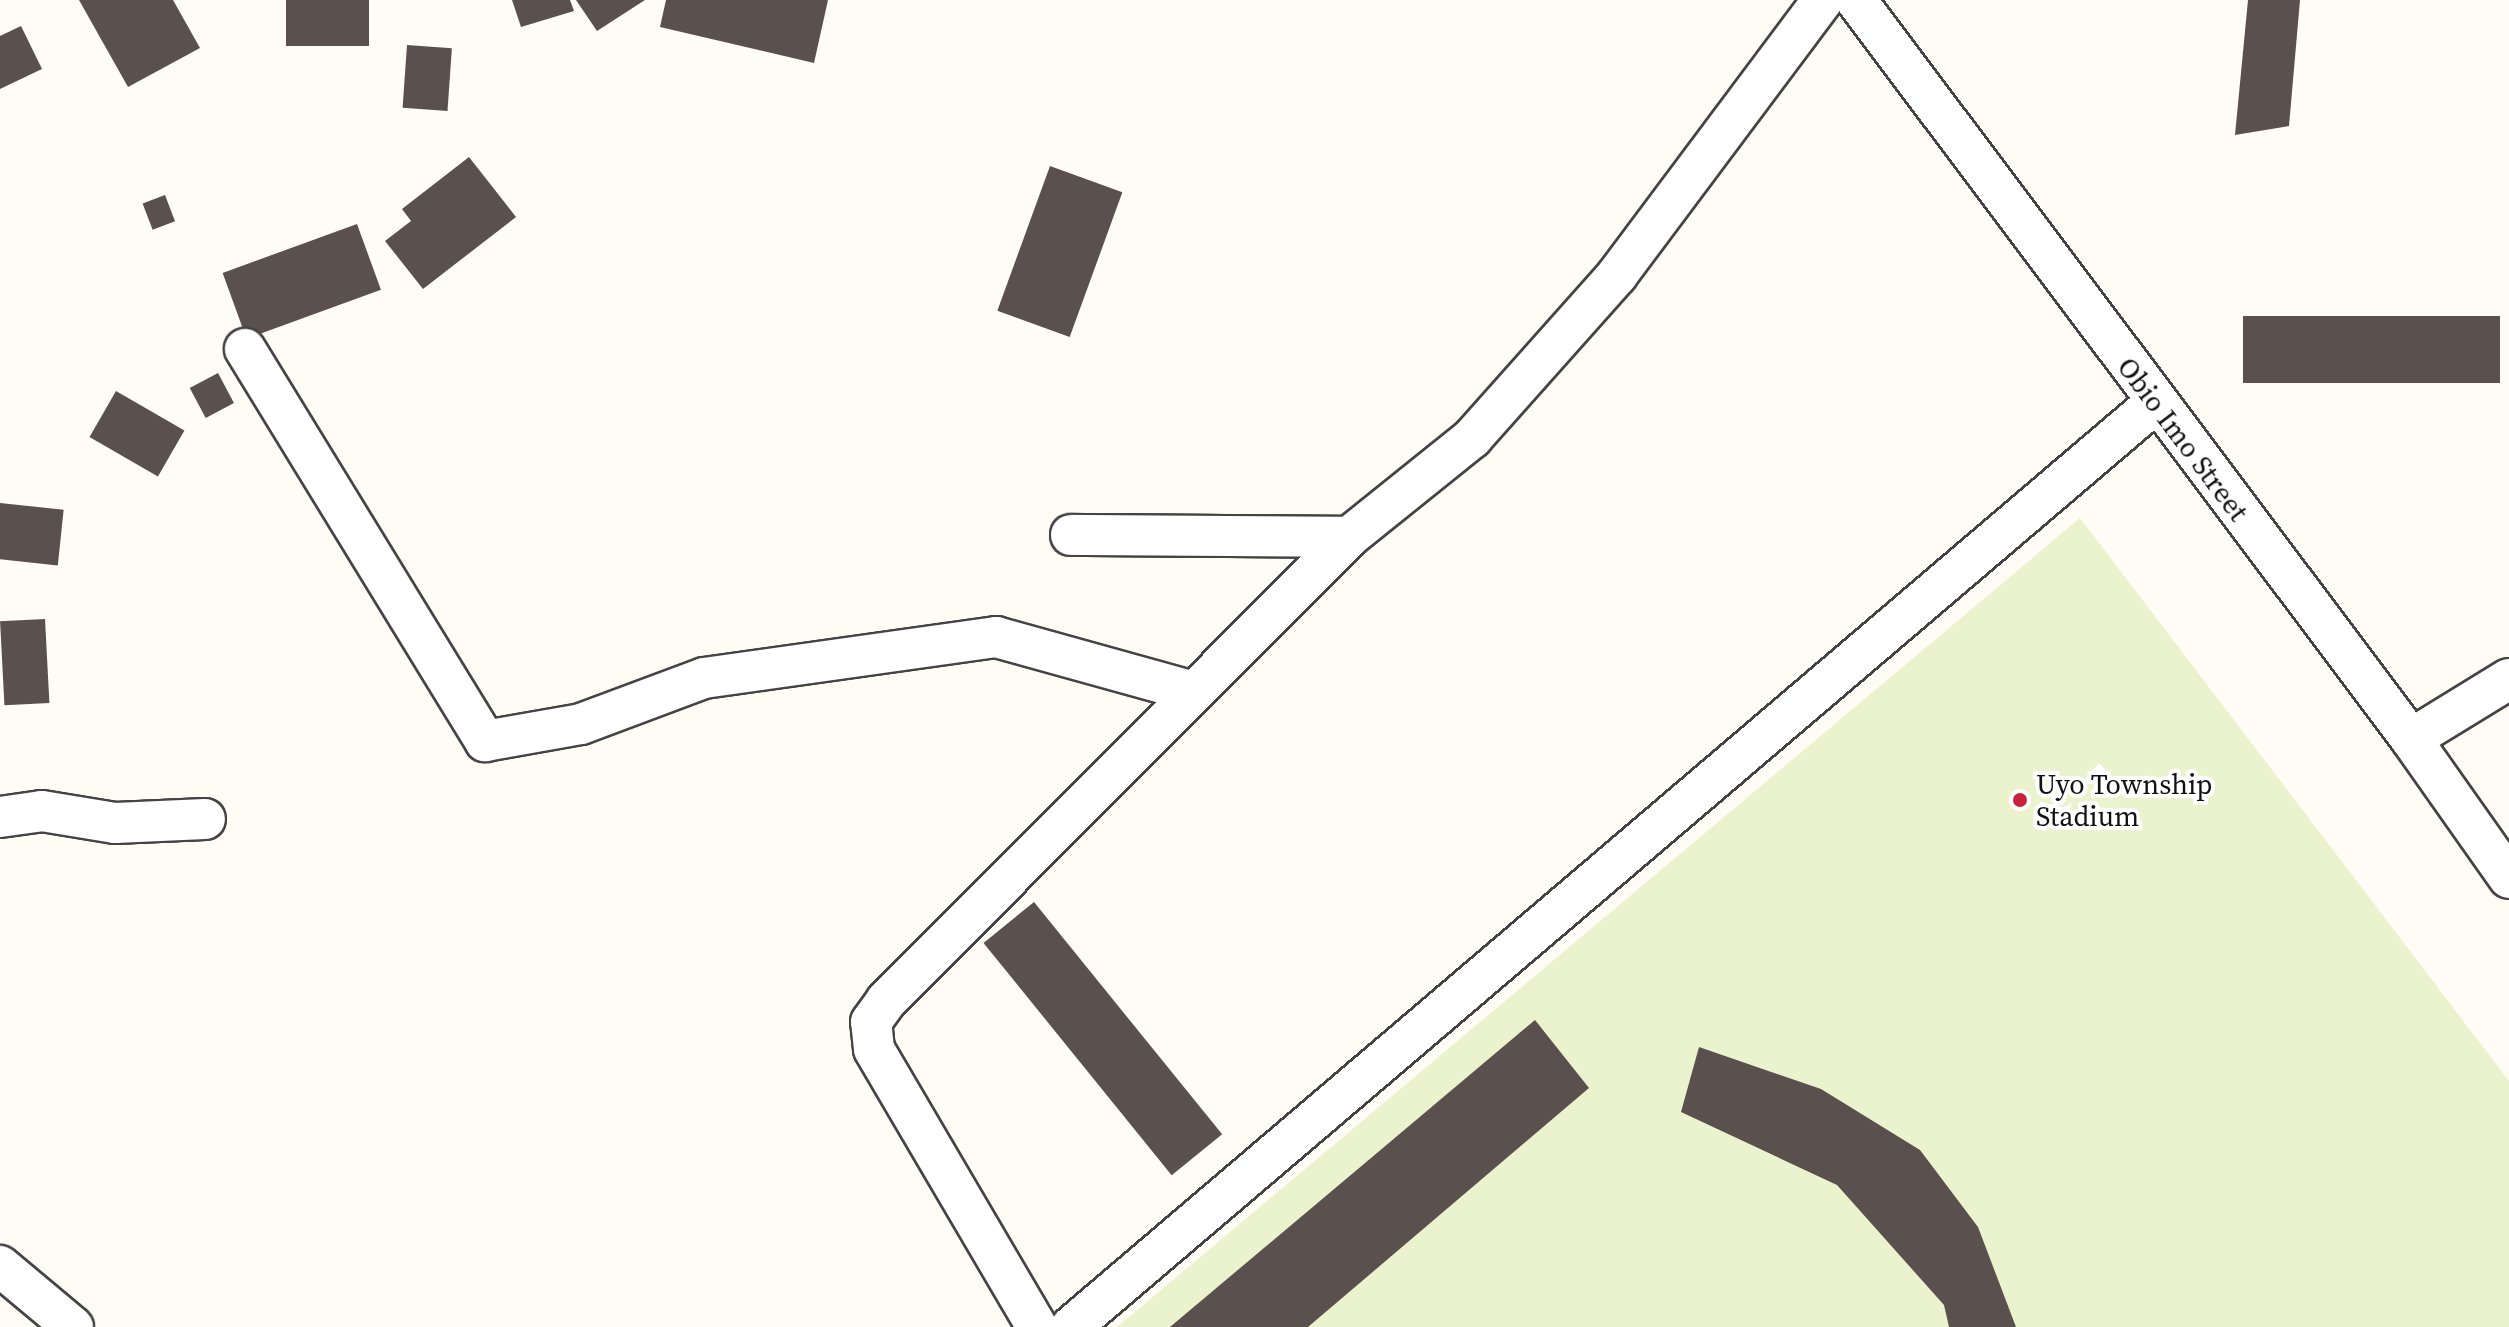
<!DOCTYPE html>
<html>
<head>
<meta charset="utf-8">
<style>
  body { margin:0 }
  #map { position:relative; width:2509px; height:1327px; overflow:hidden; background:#fffcf5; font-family:"Source Serif 4",serif }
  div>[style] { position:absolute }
  .pitch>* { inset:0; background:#eaf3ce }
  .building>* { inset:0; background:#5a504d; transform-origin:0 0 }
  .roads { filter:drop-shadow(2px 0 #444) drop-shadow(-2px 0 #444) drop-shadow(0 2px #444) drop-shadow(0 -2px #444) }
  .minor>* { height:40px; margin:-20px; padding:0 20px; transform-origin:20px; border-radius:20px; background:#fff }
  .dots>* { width:22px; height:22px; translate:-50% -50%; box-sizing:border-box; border:4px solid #fff; border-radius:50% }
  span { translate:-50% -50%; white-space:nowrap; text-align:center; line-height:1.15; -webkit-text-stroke:8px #fff; paint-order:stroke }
  .street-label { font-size:28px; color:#111 }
  .poi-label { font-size:28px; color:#111 }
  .left { translate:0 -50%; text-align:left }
</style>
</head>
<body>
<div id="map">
  <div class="pitch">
    <div style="clip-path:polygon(2080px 518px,2509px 1081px,2509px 1327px,1117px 1327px)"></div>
  </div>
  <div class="building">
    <div style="clip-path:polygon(79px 0,173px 0,200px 48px,128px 87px)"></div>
    <div style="left:286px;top:0;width:83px;height:46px"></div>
    <div style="clip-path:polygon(512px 0,570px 0,574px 11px,521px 27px)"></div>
    <div style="clip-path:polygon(576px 0,645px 0,597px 31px)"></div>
    <div style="clip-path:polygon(666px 0,828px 0,814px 63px,660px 27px)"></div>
    <div style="clip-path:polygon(2248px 0,2300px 0,2289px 126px,2235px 135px)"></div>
    <div style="clip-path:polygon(21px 26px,42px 69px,0 89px,0 36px)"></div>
    <div style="left:407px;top:45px;width:45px;height:63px;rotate:4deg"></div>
    <div style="clip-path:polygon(469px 157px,516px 217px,423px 289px,385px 241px,411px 221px,402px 209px)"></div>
    <div style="left:1050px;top:166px;width:77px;height:154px;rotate:20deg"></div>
    <div style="left:165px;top:195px;width:28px;height:24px;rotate:69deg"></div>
    <div style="left:357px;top:224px;width:70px;height:143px;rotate:70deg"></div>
    <div style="left:2243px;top:316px;width:257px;height:67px"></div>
    <div style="left:218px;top:373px;width:34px;height:32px;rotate:62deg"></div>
    <div style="left:116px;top:391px;width:79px;height:53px;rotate:30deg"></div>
    <div style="left:0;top:503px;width:64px;height:56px;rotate:6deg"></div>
    <div style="left:45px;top:619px;width:84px;height:45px;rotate:87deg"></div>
    <div style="left:1034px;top:902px;width:299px;height:65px;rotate:51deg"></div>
    <div style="clip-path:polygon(1535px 1020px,1589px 1088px,1308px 1327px,1170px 1327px)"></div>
    <div style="clip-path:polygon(1699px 1047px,1821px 1089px,1920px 1150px,1978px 1227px,2016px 1327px,1949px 1327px,1944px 1305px,1837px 1185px,1681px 1112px)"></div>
  </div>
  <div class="roads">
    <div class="minor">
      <div style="left:1856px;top:0;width:924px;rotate:53.09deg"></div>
      <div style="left:2411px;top:739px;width:170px;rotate:54.8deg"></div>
      <div style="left:245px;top:349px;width:460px;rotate:58.5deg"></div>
      <div style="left:485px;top:741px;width:97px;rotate:-10deg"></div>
      <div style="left:581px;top:724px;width:131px;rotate:-20.5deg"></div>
      <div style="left:704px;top:678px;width:295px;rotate:-8deg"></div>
      <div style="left:996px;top:637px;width:205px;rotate:15.5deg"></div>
      <div style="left:1071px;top:535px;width:278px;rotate:0.4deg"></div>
      <div style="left:2411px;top:739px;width:115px;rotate:-31.5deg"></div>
      <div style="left:0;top:817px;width:42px;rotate:-8.1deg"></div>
      <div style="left:42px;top:811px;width:74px;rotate:9.3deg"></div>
      <div style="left:115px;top:823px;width:90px;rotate:-2.5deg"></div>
      <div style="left:0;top:1266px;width:95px;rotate:39.9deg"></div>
      <div style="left:1037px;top:1327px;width:322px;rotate:-120.4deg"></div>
      <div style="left:874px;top:1049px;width:27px;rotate:-96deg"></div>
      <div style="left:871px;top:1022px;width:26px;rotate:-54deg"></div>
      <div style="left:886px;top:1001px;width:655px;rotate:-45.06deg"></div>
      <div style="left:1349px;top:537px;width:158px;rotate:-38.8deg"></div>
      <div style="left:1472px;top:438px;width:218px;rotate:-48.3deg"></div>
      <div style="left:1617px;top:275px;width:344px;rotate:-53.2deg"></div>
      <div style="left:1071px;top:1327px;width:1424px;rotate:-40.44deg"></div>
    </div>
  </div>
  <div class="dots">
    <div style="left:2020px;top:800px;background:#c8223d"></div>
  </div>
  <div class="street-label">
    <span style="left:2183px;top:439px;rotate:53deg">Obio Imo Street</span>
  </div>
  <div class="poi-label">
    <span class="left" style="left:2036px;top:800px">Uyo Township<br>Stadium</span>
  </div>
</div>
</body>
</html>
